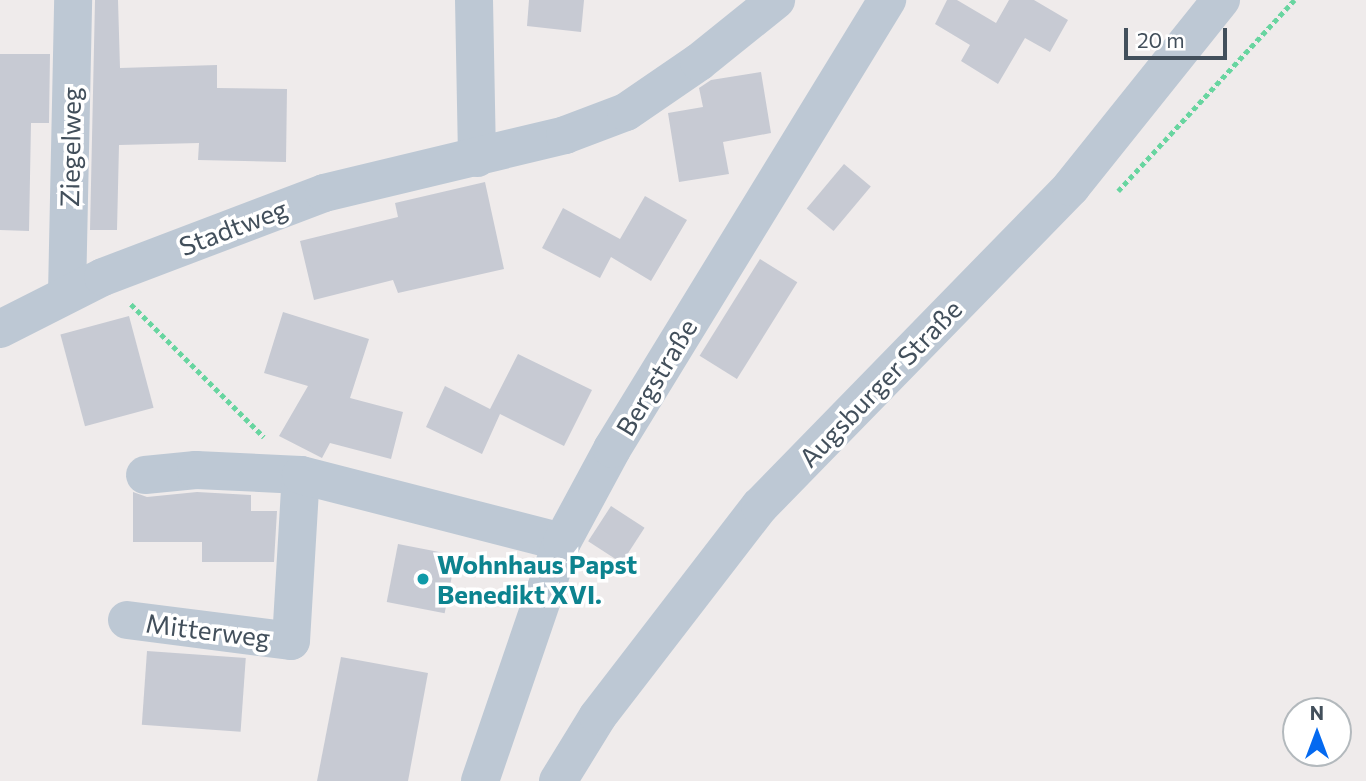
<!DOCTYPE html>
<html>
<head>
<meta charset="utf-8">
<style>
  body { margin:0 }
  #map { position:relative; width:1366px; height:781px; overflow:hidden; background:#efebeb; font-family:Commissioner,sans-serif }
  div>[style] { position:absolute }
  .building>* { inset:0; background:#c7cad3; transform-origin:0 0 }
  .path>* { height:4.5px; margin-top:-2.25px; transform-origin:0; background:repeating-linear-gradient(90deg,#68d5a0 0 5px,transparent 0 8.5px) }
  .minor>* { height:38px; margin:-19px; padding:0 19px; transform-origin:19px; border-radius:19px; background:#bdc8d4 }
  .dots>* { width:19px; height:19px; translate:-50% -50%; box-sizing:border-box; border:4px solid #fff; border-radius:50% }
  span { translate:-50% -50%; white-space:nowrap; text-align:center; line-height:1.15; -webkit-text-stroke:7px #fff; paint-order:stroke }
  .street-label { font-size:26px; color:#424f5b }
  .culture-label { font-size:26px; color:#0d838f; font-weight:700 }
  .left { translate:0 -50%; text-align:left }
  .north { position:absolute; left:1282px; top:697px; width:70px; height:70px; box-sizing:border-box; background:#fff; border:2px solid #b3b9bd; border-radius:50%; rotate:0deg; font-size:19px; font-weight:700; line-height:28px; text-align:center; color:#424f5b }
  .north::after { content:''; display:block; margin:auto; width:24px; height:32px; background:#0469f0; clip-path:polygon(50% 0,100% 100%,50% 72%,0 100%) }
  .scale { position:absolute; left:1124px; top:28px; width:103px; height:32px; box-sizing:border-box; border:4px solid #424f5b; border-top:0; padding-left:9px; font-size:21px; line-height:24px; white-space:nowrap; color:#424f5b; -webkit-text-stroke:5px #fff; paint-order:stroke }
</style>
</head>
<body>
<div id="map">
  <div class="building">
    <div style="clip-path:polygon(95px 0,118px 0,120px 68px,217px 65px,217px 88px,287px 89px,286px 162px,198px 160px,199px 143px,119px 145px,117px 230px,90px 230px)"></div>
    <div style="clip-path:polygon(529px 0,584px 0,581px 32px,527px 26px)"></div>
    <div style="clip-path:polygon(947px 0,957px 0,996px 23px,1009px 0,1034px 0,1068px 20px,1050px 52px,1025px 38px,998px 84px,961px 61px,970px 45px,935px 24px)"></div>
    <div style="clip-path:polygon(0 54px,50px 54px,49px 123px,31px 123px,29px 231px,0 230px)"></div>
    <div style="clip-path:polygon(761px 72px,771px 133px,723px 142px,729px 174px,679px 182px,668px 113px,703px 107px,699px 88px,711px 80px)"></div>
    <div style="left:844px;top:164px;width:35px;height:58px;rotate:40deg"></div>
    <div style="clip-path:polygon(485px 182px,504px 269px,398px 293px,393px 280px,314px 300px,300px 241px,398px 217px,395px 203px)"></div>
    <div style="clip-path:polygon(645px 196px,687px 220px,651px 281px,611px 257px,600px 278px,542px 248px,563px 208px,620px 239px)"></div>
    <div style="left:760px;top:259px;width:44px;height:114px;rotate:32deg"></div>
    <div style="clip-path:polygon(283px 312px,369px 339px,350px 398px,403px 412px,391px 459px,330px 443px,322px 458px,279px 436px,308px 386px,264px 373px)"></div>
    <div style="left:129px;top:316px;width:95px;height:71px;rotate:75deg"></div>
    <div style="clip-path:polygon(518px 354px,592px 390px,564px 446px,500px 414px,482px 454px,426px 427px,445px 386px,490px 409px)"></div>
    <div style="clip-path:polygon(133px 492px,147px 497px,197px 492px,251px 495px,251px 511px,277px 511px,274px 562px,202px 562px,202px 542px,133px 542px)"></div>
    <div style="left:611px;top:506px;width:40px;height:42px;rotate:33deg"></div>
    <div style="left:398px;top:544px;width:59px;height:59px;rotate:11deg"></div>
    <div style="left:147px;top:651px;width:99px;height:74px;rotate:4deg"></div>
    <div style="clip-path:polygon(341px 657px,428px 673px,408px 781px,317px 781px)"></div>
  </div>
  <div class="path">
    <div style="left:1118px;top:191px;width:260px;rotate:-47.3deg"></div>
    <div style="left:131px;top:304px;width:188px;rotate:45deg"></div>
  </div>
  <div class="minor">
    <div style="left:474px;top:0;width:158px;rotate:88.9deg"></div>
    <div style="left:67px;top:294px;width:294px;rotate:-88.8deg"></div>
    <div style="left:0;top:329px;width:115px;rotate:-26.8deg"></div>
    <div style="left:103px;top:277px;width:236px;rotate:-20.8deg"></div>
    <div style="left:324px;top:193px;width:248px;rotate:-13.5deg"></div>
    <div style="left:565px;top:135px;width:65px;rotate:-20.7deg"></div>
    <div style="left:626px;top:112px;width:88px;rotate:-34.4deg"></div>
    <div style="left:699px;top:62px;width:99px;rotate:-38.8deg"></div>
    <div style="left:145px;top:475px;width:51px;rotate:-5.6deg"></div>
    <div style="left:196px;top:470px;width:105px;rotate:2.7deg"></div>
    <div style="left:127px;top:620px;width:165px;rotate:7.3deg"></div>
    <div style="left:291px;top:641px;width:166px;rotate:-86.6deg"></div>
    <div style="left:301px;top:475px;width:269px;rotate:14.4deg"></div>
    <div style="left:480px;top:781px;width:253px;rotate:-71.1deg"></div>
    <div style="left:562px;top:542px;width:106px;rotate:-61.7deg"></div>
    <div style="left:612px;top:449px;width:527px;rotate:-58.51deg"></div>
    <div style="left:558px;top:781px;width:76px;rotate:-58.4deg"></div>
    <div style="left:598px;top:716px;width:265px;rotate:-52.4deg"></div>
    <div style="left:760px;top:506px;width:446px;rotate:-45.7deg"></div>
    <div style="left:1071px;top:187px;width:240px;rotate:-51.3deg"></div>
  </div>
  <div class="dots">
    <div style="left:423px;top:579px;background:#0f9aa8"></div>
  </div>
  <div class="street-label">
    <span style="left:70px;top:147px;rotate:-89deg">Ziegelweg</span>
    <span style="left:233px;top:227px;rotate:-21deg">Stadtweg</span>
    <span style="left:656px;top:377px;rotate:-59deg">Bergstraße</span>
    <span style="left:880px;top:383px;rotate:-46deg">Augsburger Straße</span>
    <span style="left:208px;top:630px;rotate:7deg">Mitterweg</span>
  </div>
  <div class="culture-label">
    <span class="left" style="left:437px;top:579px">Wohnhaus Papst<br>Benedikt XVI.</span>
  </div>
  <div class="north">N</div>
  <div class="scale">20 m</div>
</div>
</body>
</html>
